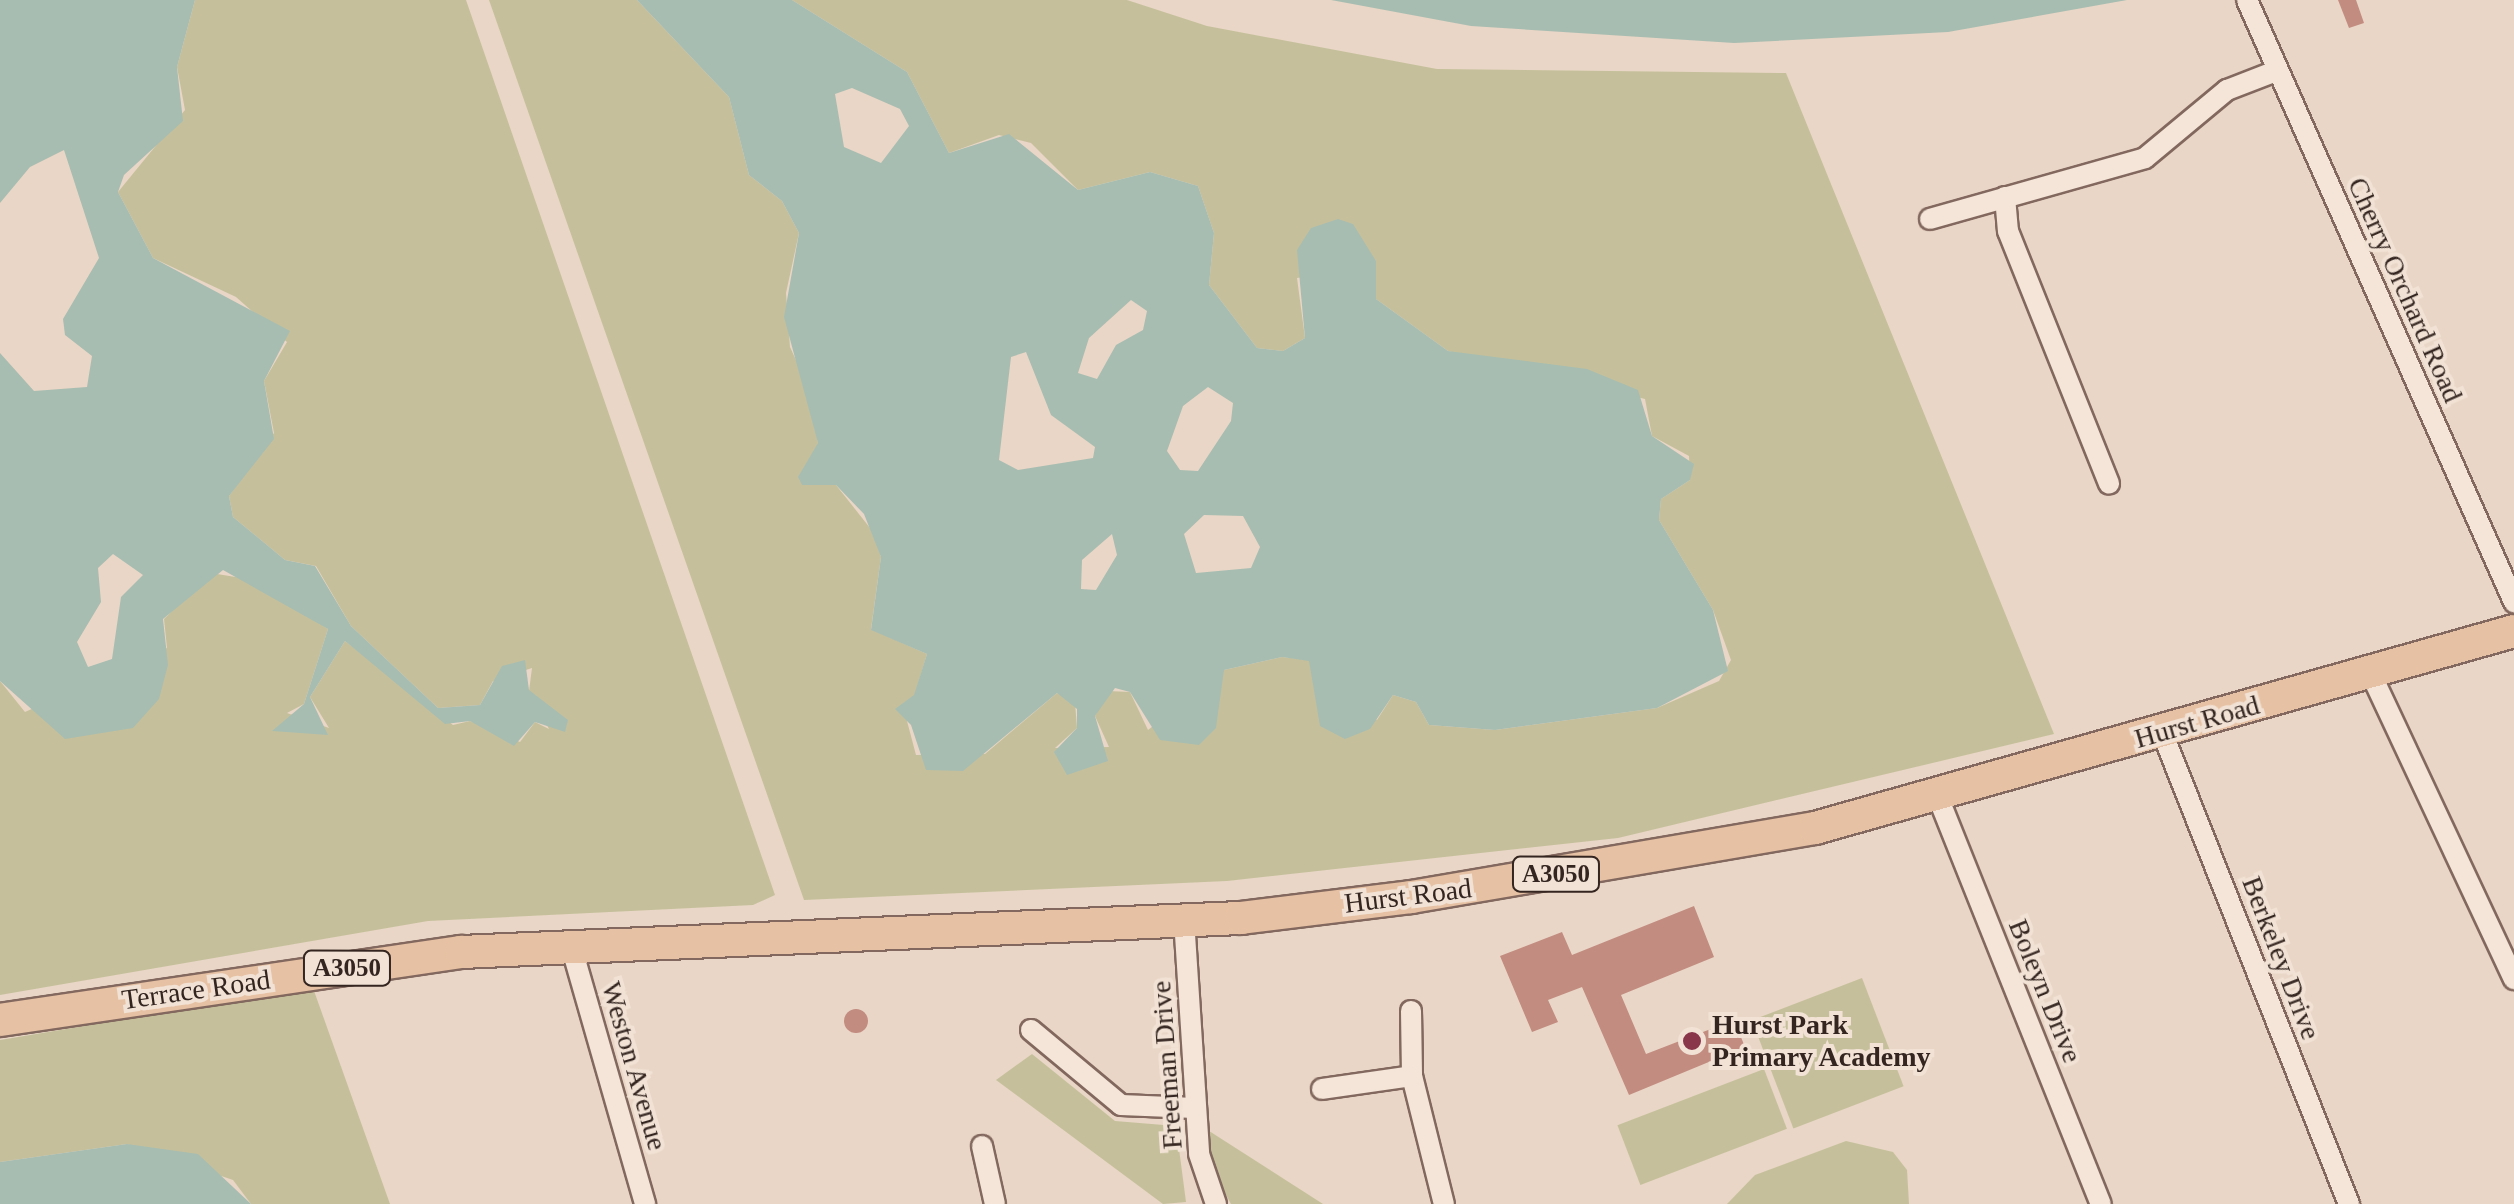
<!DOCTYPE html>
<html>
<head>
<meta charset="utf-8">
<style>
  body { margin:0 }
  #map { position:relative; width:2514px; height:1204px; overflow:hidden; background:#e9d6c6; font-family:Georgia,serif }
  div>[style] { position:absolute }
  .green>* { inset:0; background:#c5c09b; transform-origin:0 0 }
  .water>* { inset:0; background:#a7bdb1 }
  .building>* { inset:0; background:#c28c80 }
  .round { border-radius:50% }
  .roads { filter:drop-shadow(2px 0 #82685e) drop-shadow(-2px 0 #82685e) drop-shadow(0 2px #82685e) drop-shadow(0 -2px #82685e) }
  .street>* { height:20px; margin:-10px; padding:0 10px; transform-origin:10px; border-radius:10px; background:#f4e5d8 }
  .primary>* { height:32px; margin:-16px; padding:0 16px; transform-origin:16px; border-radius:16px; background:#e7c1a3 }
  .dots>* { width:28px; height:28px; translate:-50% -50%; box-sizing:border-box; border:5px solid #f1e2d5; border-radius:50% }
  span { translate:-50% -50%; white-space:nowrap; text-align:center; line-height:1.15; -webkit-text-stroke:8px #f1e2d5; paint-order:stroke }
  .shield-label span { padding:2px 8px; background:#f1e2d5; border:2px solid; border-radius:8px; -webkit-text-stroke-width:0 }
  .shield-label { font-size:25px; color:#342520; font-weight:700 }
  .street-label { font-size:28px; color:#342520 }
  .poi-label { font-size:28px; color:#342520; font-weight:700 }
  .left { translate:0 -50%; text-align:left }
</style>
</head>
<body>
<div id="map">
  <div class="green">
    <div style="clip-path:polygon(195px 0,466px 0,775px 895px,753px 905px,428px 921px,0 995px,0 681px,25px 712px,167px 648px,164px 619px,211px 573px,254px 580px,328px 629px,304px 704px,287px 713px,329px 728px,310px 697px,345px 641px,453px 725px,470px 721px,520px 742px,535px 722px,549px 729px,529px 691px,532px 668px,493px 681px,480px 705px,438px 708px,351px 626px,316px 566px,285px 560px,233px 517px,229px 496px,274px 433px,264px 381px,287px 342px,236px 297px,153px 258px,118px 192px,185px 110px,177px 67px)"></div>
    <div style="clip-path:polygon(489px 0,637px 0,729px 97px,749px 175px,782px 201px,799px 233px,786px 293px,790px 347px,811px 393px,818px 443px,809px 485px,836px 485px,874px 533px,881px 557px,871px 629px,927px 654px,907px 721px,916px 755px,985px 754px,1057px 693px,1075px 702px,1077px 728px,1055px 748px,1109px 747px,1095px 716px,1108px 691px,1130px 692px,1148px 730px,1224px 670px,1282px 657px,1309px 660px,1377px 720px,1393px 695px,1416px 702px,1429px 725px,1495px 730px,1657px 708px,1719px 681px,1731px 660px,1713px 610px,1659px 520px,1661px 499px,1690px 480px,1689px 456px,1652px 436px,1645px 399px,1448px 351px,1376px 299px,1376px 266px,1297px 278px,1305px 338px,1283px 351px,1257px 348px,1209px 285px,1214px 233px,1198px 186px,1150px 172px,1078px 190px,1031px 143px,999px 135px,949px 153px,907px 72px,792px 0,1127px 0,1207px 26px,1437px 69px,1786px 73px,2054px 734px,1618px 838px,1227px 881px,804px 900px)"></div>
    <div style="left:1862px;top:978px;width:116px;height:118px;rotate:69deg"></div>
    <div style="clip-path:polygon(313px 988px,390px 1204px,251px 1204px,233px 1180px,127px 1144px,0 1162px,0 1040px)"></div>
    <div style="clip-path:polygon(1032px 1054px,1115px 1121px,1176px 1126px,1186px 1202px,1163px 1204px,996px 1080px)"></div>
    <div style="left:1764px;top:1069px;width:64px;height:157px;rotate:69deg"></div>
    <div style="clip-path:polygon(1206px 1129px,1323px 1204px,1231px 1204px,1208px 1162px)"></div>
    <div style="clip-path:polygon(1846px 1141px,1893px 1152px,1907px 1170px,1909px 1204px,1727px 1204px,1755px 1175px)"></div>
  </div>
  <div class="water">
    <div style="clip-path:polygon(evenodd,0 0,195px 0,177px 67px,183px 121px,124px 175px,118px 192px,153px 258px,290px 331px,264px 381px,274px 439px,229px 496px,233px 517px,285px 560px,315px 566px,351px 626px,438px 708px,480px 705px,502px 666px,525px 660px,529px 690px,568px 720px,565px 732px,535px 722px,514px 746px,470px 721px,445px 724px,345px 641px,310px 697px,328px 735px,272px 731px,304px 704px,328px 629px,223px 570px,163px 619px,168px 665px,159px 699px,133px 728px,65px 739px,0 681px,0 353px,34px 391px,87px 387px,92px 356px,65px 335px,63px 319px,99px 258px,64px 150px,30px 167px,0 203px,0 0,113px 554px,143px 575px,121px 597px,112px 659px,88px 667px,77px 642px,101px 602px,98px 568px,113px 554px)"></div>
    <div style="clip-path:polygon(evenodd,637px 0,792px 0,907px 72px,949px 153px,1009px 134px,1078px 190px,1150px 172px,1198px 186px,1214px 233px,1209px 285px,1257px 348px,1283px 351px,1305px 338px,1297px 250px,1311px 228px,1338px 219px,1353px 224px,1376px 261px,1376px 299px,1448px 351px,1587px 369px,1638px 390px,1652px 436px,1694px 464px,1690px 480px,1661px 499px,1659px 520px,1713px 610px,1728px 671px,1657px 708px,1495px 730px,1429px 725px,1416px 702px,1393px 695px,1370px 729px,1345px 739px,1320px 726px,1309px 661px,1282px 657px,1224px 670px,1216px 728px,1199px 745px,1160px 740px,1130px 692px,1115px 688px,1095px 716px,1108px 761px,1067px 775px,1054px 752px,1077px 728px,1077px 709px,1057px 693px,963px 771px,926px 770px,911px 725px,895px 709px,914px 695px,927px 654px,871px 630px,881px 557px,864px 514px,836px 485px,802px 485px,798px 477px,818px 443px,784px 317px,799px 233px,782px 201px,749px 175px,729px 97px,637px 0,852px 88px,900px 109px,909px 126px,881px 163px,844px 147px,835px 94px,852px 88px,637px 0,1131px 300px,1147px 311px,1143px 330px,1116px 345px,1097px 379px,1078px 373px,1089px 338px,1131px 300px,637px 0,1026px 352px,1051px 415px,1095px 447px,1093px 458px,1018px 470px,999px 460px,1011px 357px,1026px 352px,637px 0,1208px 387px,1233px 403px,1231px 421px,1198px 471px,1180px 470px,1167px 451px,1183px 406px,1208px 387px,637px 0,1204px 515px,1243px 516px,1260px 547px,1251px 568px,1196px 573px,1184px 534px,1204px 515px,637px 0,1112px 534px,1117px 555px,1096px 590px,1081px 589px,1082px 560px,1112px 534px)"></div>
    <div style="clip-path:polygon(1331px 0,2127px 0,1948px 32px,1734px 43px,1471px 26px)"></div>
    <div style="clip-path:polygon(127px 1144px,198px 1154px,251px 1204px,0 1204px,0 1162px)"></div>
  </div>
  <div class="building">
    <div style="clip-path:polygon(2338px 0,2356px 0,2364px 23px,2349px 28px)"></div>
    <div style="clip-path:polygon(1694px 906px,1714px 957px,1621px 995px,1646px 1054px,1734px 1020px,1745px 1047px,1629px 1095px,1582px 987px,1548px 1000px,1558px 1022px,1532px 1032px,1500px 956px,1562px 932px,1572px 955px)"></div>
    <div class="round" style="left:844px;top:1009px;width:24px;height:24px"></div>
  </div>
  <div class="roads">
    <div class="street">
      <div style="left:2247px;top:0;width:659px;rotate:66.08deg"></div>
      <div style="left:2005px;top:197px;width:34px;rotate:85deg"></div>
      <div style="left:2008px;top:231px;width:272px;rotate:68.2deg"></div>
      <div style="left:1930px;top:219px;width:223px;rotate:-15.8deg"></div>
      <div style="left:2145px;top:158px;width:107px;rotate:-39.7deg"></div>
      <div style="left:2227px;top:90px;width:53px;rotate:-21.2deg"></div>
      <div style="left:2371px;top:674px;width:337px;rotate:64.9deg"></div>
      <div style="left:2162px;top:732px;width:508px;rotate:68.39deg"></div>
      <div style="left:1938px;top:797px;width:438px;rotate:68.2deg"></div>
      <div style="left:1184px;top:919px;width:235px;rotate:86.3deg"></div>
      <div style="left:1199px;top:1154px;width:53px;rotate:71.2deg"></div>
      <div style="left:570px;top:942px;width:273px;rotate:74deg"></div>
      <div style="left:1411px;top:1011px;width:65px;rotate:89.1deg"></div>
      <div style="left:1412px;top:1076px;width:132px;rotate:76deg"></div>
      <div style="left:1031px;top:1030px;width:117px;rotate:39.8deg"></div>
      <div style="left:1121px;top:1105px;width:74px;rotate:2.3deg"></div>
      <div style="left:1322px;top:1089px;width:91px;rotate:-8.2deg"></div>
      <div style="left:982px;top:1146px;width:59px;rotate:77.4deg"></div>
    </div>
    <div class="primary">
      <div style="left:0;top:1020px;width:466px;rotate:-8.4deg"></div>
      <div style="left:461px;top:952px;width:781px;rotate:-2.5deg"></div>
      <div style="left:1241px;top:918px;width:171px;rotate:-7deg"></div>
      <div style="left:1411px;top:897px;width:410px;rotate:-9.7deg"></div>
      <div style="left:1815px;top:828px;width:726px;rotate:-15.74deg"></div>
    </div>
  </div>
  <div class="dots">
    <div style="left:1692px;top:1041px;background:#89354a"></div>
  </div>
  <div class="shield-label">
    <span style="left:1556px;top:874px">A3050</span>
    <span style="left:347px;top:968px">A3050</span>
  </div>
  <div class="street-label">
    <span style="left:2405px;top:290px;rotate:66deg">Cherry Orchard Road</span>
    <span style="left:2197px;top:722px;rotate:-16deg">Hurst Road</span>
    <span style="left:1408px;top:896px;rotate:-7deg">Hurst Road</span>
    <span style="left:2281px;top:958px;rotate:69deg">Berkeley Drive</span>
    <span style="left:196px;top:990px;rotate:-8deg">Terrace Road</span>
    <span style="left:2045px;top:991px;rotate:68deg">Boleyn Drive</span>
    <span style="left:1167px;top:1065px;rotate:-94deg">Freeman Drive</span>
    <span style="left:634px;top:1066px;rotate:74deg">Weston Avenue</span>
  </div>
  <div class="poi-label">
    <span class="left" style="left:1712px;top:1041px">Hurst Park<br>Primary Academy</span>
  </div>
</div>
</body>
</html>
